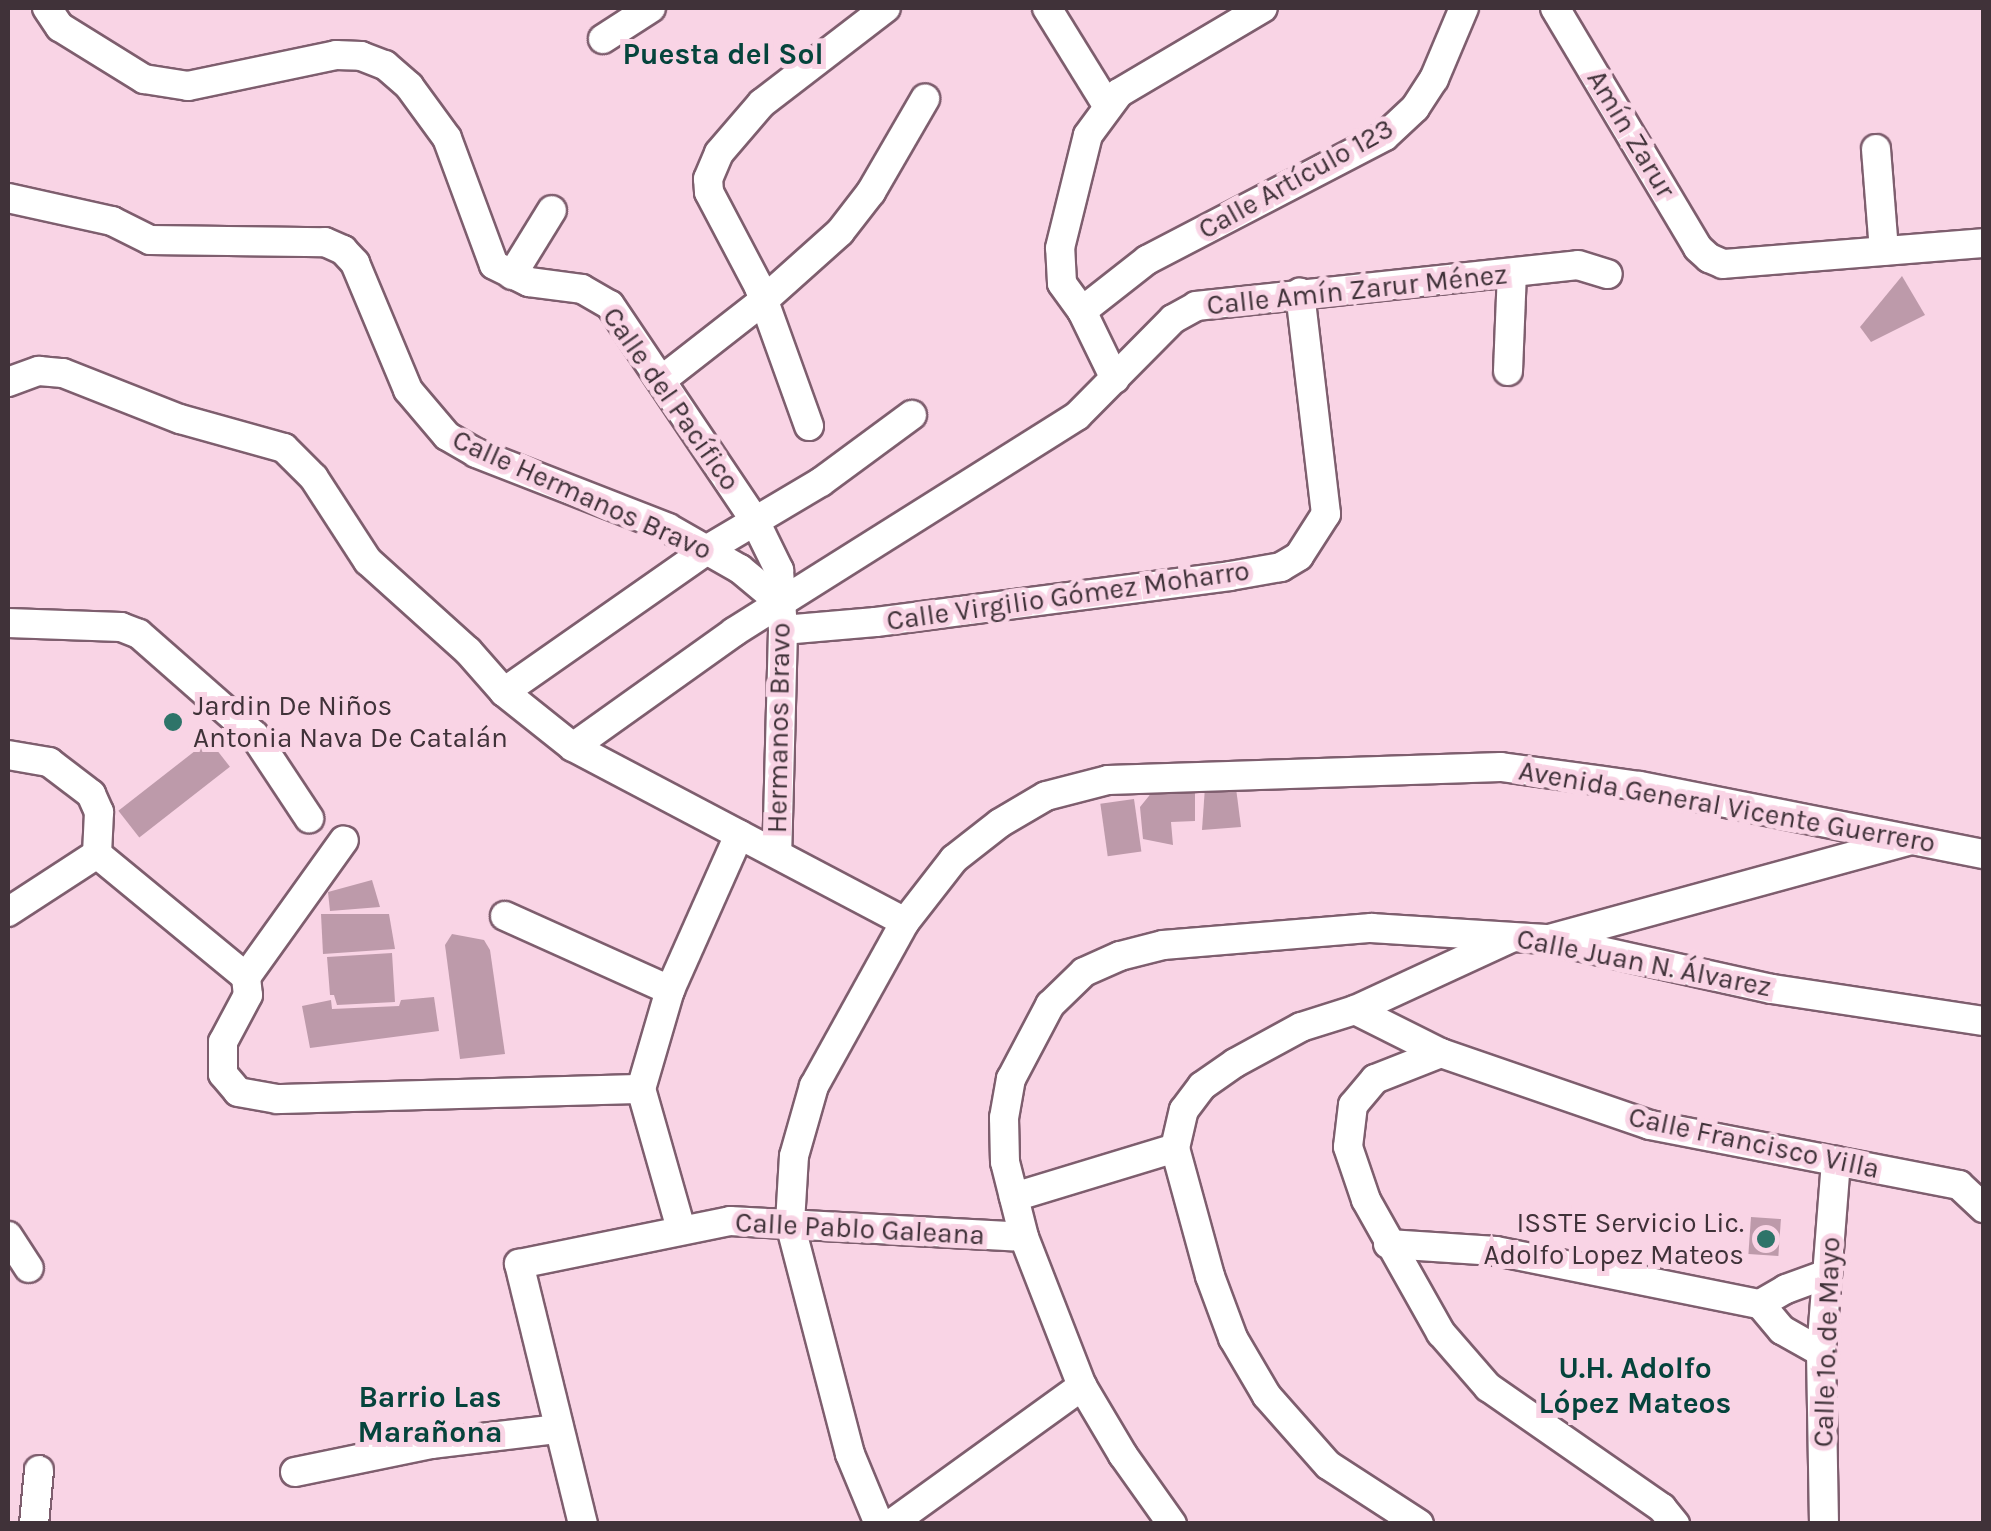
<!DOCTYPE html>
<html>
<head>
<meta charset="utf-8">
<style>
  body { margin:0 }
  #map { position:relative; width:1991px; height:1531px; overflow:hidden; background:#f9d4e5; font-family:Karla,sans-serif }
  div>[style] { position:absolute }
  .building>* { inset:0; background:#bd9aaa; transform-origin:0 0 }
  .roads { filter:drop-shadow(2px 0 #7e5e6e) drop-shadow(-2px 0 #7e5e6e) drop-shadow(0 2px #7e5e6e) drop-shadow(0 -2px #7e5e6e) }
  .minor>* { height:28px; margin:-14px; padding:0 14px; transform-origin:14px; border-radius:14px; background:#fff }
  .dots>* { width:28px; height:28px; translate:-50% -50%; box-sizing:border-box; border:5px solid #f9d4e5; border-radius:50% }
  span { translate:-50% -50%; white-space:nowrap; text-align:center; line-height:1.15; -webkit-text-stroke:10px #f9d4e5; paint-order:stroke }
  .street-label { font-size:28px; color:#403239 }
  .poi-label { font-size:28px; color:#403239 }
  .left { translate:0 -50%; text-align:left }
  .right { translate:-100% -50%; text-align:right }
  .neighbourhood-label { font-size:30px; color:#05443c; font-weight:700 }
  .frame { position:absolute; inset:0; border:10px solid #403239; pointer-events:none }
</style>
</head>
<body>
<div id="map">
  <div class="building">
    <div style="clip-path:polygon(1902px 276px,1925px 315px,1871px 342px,1860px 327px)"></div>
    <div style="left:209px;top:740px;width:34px;height:115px;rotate:52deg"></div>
    <div style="clip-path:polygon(1157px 786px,1195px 789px,1195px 821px,1171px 822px,1173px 845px,1143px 839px,1140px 807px)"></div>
    <div style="clip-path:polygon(1205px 787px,1236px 788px,1241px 827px,1202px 830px)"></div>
    <div style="left:1134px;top:799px;width:53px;height:34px;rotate:82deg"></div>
    <div style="clip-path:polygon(372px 880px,380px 907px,330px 911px,328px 892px)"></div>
    <div style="clip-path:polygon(321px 914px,389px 914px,395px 949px,323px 954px)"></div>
    <div style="clip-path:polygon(452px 934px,484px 940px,490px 950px,505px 1054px,460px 1059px,445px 945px)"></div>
    <div style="clip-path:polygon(392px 953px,395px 1002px,337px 1005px,334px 995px,330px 995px,327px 957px)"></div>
    <div style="clip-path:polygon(434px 997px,439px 1031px,310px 1048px,302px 1006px,331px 1000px,332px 1009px,399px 1006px,401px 1000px)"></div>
    <div style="left:1751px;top:1217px;width:30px;height:37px;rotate:4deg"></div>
  </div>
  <div class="roads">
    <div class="minor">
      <div style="left:47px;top:8px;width:23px;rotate:56deg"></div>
      <div style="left:60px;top:27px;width:99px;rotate:31.8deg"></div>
      <div style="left:144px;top:79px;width:45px;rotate:9deg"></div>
      <div style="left:188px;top:86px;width:151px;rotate:-11.8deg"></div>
      <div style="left:336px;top:55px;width:25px;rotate:2deg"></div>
      <div style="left:361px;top:56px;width:26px;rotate:21deg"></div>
      <div style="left:385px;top:65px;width:32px;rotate:41deg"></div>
      <div style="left:409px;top:86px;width:64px;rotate:53.8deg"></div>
      <div style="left:447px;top:138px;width:135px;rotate:69.7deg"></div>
      <div style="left:494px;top:265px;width:39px;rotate:26deg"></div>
      <div style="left:529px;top:282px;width:53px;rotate:7.5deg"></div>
      <div style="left:582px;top:289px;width:32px;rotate:30deg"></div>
      <div style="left:610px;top:305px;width:260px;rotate:56.1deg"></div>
      <div style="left:755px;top:521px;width:55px;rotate:63.9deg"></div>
      <div style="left:779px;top:570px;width:60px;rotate:86.2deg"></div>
      <div style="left:783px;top:630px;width:223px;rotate:91.5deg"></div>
      <div style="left:1047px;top:8px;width:114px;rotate:58.3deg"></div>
      <div style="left:1555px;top:8px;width:279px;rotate:59.2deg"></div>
      <div style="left:1698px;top:248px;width:15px;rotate:42deg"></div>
      <div style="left:1709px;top:258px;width:15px;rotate:23deg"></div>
      <div style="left:1723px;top:264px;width:262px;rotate:-4.6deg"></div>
      <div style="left:603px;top:39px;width:57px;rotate:-32.9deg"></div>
      <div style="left:1876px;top:149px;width:102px;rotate:85.5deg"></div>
      <div style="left:8px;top:198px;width:107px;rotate:12.5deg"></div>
      <div style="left:112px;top:221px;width:42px;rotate:26.6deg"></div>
      <div style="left:150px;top:240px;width:175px;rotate:0.7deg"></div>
      <div style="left:325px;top:242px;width:20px;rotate:24deg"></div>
      <div style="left:343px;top:250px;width:18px;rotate:47deg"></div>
      <div style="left:355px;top:263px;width:138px;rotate:67.3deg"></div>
      <div style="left:408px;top:390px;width:60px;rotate:49.7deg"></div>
      <div style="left:447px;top:436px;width:34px;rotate:30deg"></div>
      <div style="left:476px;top:453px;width:206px;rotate:21.3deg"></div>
      <div style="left:668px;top:528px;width:83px;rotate:29.7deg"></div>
      <div style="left:740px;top:569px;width:53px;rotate:39.7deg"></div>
      <div style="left:512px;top:275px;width:76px;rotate:-58.4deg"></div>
      <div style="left:1082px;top:311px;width:83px;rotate:-38.1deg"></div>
      <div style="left:1147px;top:260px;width:268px;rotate:-27.5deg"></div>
      <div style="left:1385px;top:136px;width:41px;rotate:-43deg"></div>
      <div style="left:1415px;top:108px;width:35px;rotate:-57deg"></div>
      <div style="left:1434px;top:79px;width:77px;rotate:-67.1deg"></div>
      <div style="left:1508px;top:371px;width:98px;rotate:-87.7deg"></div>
      <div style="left:663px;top:379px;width:128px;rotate:-38deg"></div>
      <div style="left:764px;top:300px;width:102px;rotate:-41.8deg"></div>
      <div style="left:840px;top:232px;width:51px;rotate:-52.2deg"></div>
      <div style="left:871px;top:192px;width:108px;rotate:-59.9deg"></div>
      <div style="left:1115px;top:379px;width:76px;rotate:-115.9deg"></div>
      <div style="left:1082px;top:311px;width:34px;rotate:-126deg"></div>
      <div style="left:1062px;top:283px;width:35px;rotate:-93deg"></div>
      <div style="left:1060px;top:248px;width:116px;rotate:-76.1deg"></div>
      <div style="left:1088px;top:135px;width:52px;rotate:-53.6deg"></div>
      <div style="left:1119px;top:93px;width:167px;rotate:-30.6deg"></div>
      <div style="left:8px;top:382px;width:33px;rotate:-20deg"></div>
      <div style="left:39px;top:371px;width:24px;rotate:5deg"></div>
      <div style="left:63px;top:373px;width:126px;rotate:21.5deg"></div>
      <div style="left:180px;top:419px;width:108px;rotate:15.6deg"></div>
      <div style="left:284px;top:448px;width:42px;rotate:45deg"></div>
      <div style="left:314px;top:478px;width:99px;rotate:57deg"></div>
      <div style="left:368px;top:561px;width:135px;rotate:42deg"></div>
      <div style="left:468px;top:651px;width:55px;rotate:48.7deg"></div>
      <div style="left:504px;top:692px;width:88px;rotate:38.6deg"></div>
      <div style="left:573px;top:747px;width:375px;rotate:27.8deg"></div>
      <div style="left:809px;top:426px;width:148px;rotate:-109.8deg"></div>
      <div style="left:759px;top:287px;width:107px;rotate:-117.8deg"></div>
      <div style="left:709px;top:192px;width:13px;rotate:-94deg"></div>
      <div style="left:708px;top:179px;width:28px;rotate:-67deg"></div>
      <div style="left:719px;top:153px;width:66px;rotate:-49.3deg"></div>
      <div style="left:762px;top:103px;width:156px;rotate:-37.5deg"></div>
      <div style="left:8px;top:623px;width:113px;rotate:2deg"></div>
      <div style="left:121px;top:627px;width:19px;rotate:21deg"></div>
      <div style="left:139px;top:634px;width:153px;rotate:41.3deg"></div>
      <div style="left:254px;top:735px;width:100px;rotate:56.5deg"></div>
      <div style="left:783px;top:630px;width:93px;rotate:-4.9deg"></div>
      <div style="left:876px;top:622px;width:357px;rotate:-7.4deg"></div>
      <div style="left:1230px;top:576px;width:52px;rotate:-10deg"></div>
      <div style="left:1281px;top:567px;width:21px;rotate:-31deg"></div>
      <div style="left:1299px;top:556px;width:50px;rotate:-57.3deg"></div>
      <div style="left:1326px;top:514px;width:223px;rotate:-96.7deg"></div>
      <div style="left:504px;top:692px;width:249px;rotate:-35deg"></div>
      <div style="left:708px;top:549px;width:131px;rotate:-30.7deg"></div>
      <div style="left:821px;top:482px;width:113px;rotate:-36.4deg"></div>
      <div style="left:573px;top:747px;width:198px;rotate:-35.5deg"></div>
      <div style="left:734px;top:632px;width:405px;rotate:-32.2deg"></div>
      <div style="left:1077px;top:416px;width:136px;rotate:-45.3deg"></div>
      <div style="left:1173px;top:319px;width:26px;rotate:-29deg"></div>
      <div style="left:1196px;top:306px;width:384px;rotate:-6.1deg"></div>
      <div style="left:1578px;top:265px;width:31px;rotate:17deg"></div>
      <div style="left:8px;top:755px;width:42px;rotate:9.7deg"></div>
      <div style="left:49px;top:762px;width:53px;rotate:37.3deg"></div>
      <div style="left:91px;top:794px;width:20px;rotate:66deg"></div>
      <div style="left:99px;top:812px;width:42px;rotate:92.7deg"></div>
      <div style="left:97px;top:854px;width:193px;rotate:39.5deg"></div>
      <div style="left:246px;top:977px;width:18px;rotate:84deg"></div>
      <div style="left:248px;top:995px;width:53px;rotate:118deg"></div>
      <div style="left:223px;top:1042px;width:32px;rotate:90deg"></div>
      <div style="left:223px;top:1074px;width:23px;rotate:50deg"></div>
      <div style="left:238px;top:1092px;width:40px;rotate:10deg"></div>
      <div style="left:277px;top:1099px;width:364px;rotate:-1.6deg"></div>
      <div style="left:8px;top:912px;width:106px;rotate:-33.1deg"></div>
      <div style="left:505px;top:916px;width:181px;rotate:24.2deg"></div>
      <div style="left:1549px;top:939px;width:372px;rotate:-15.3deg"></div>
      <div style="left:246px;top:977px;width:168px;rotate:-54.4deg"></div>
      <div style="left:1355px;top:1010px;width:96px;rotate:26.6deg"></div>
      <div style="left:1441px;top:1053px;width:221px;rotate:19deg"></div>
      <div style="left:1650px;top:1125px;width:315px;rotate:11deg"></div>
      <div style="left:1959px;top:1185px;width:34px;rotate:43deg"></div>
      <div style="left:1441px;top:1053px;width:71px;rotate:158.5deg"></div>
      <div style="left:1375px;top:1079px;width:34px;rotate:130deg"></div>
      <div style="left:1353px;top:1105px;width:42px;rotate:96.8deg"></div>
      <div style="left:1348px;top:1147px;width:56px;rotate:71.2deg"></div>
      <div style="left:1366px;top:1200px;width:153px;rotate:60.6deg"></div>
      <div style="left:1441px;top:1333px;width:72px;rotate:49deg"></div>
      <div style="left:1488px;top:1387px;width:212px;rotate:34.8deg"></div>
      <div style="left:1662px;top:1508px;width:21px;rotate:51deg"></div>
      <div style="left:1014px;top:1197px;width:168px;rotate:-16.9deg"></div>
      <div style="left:681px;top:1229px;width:146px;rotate:-105.9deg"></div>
      <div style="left:641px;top:1089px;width:103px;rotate:-73.7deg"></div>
      <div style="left:670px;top:990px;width:170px;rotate:-66deg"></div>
      <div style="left:8px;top:1236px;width:38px;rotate:57deg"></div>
      <div style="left:1388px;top:1244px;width:108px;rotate:3.7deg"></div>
      <div style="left:1496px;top:1251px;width:269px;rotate:11.4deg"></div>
      <div style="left:1760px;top:1304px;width:34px;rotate:50deg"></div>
      <div style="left:1782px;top:1330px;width:45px;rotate:29.4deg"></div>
      <div style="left:1760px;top:1304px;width:30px;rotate:-30deg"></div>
      <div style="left:1786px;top:1289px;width:44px;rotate:-20.1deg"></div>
      <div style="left:295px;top:1472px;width:139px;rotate:-11.6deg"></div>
      <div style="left:431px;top:1444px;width:126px;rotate:-6.8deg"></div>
      <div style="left:34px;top:1524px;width:54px;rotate:-84.7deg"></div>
      <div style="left:583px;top:1524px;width:268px;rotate:-103.8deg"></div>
      <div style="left:519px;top:1264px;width:215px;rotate:-11.5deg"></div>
      <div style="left:730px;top:1221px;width:294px;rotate:3.1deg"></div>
      <div style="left:879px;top:1524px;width:76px;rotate:-112.5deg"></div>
      <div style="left:850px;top:1454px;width:239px;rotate:-104.6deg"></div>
      <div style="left:790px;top:1223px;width:67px;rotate:-86.6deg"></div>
      <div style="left:794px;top:1156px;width:73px;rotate:-74.1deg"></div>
      <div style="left:814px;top:1086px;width:188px;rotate:-61deg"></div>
      <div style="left:905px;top:922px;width:80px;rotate:-52.1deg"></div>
      <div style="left:954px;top:859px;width:58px;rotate:-38deg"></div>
      <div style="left:1000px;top:823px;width:53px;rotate:-30.4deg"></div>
      <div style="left:1046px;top:796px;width:64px;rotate:-14.5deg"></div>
      <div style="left:1108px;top:780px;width:393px;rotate:-1.9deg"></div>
      <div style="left:1501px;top:767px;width:140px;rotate:7.8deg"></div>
      <div style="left:1640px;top:786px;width:351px;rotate:11.2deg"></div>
      <div style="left:891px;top:1524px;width:236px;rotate:-35.8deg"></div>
      <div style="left:1172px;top:1524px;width:85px;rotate:-125.4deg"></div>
      <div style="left:1123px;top:1455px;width:80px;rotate:-120.7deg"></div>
      <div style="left:1082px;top:1386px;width:160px;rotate:-111.3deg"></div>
      <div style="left:1024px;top:1237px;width:77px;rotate:-104.2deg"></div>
      <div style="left:1005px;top:1162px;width:44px;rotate:-91.3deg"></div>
      <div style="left:1004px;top:1118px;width:40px;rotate:-80deg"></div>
      <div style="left:1011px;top:1079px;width:84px;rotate:-62.2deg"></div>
      <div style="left:1050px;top:1005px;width:47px;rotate:-44.1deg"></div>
      <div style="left:1084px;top:972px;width:39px;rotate:-24deg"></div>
      <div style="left:1120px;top:956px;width:44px;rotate:-14.3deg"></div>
      <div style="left:1163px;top:945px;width:209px;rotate:-4.7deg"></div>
      <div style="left:1371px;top:928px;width:175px;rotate:3.6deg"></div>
      <div style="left:1546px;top:939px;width:231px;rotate:12.5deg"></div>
      <div style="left:1772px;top:989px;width:214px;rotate:8.6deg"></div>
      <div style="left:1419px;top:1524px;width:108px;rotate:-147deg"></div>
      <div style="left:1328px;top:1465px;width:92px;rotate:-131.5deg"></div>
      <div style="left:1267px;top:1396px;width:67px;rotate:-120.4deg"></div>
      <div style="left:1233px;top:1338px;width:66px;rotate:-110.4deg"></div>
      <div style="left:1210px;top:1276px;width:133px;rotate:-105.3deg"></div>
      <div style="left:1175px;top:1148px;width:39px;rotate:-77deg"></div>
      <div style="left:1184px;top:1110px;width:30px;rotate:-53deg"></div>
      <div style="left:1202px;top:1086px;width:40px;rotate:-34.9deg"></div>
      <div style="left:1235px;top:1063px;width:75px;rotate:-28.6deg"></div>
      <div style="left:1301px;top:1027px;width:57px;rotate:-17.5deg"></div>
      <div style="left:1355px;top:1010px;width:172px;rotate:-24.8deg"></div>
      <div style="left:1824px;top:1524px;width:172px;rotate:-91deg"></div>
      <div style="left:1821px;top:1352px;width:192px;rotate:-85.5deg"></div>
    </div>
  </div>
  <div class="dots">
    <div style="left:173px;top:722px;background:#2e7469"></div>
    <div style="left:1766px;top:1239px;background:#2e7469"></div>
  </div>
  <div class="street-label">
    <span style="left:1631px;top:134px;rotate:59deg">Amín Zarur</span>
    <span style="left:1296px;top:179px;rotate:-29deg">Calle Artículo 123</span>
    <span style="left:1357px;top:290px;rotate:-6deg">Calle Amín Zarur Ménez</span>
    <span style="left:671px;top:399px;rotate:55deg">Calle del Pacífico</span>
    <span style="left:582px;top:495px;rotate:24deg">Calle Hermanos Bravo</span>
    <span style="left:1068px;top:596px;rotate:-8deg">Calle Virgilio Gómez Moharro</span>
    <span style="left:779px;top:728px;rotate:-89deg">Hermanos Bravo</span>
    <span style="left:1727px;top:807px;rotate:10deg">Avenida General Vicente Guerrero</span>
    <span style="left:1644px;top:963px;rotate:11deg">Calle Juan N. Álvarez</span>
    <span style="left:1754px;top:1143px;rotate:12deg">Calle Francisco Villa</span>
    <span style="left:860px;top:1229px;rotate:3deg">Calle Pablo Galeana</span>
    <span style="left:1827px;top:1342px;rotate:-88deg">Calle 1o. de Mayo</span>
  </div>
  <div class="poi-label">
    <span class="left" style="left:193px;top:722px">Jardin De Niños<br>Antonia Nava De Catalán</span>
    <span class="right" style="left:1744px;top:1239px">ISSTE Servicio Lic.<br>Adolfo Lopez Mateos</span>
  </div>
  <div class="neighbourhood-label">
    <span style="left:723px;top:54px">Puesta del Sol</span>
    <span style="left:1635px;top:1385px">U.H. Adolfo<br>López Mateos</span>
    <span style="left:430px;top:1414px">Barrio Las<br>Marañona</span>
  </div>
  <div class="frame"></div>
</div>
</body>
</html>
